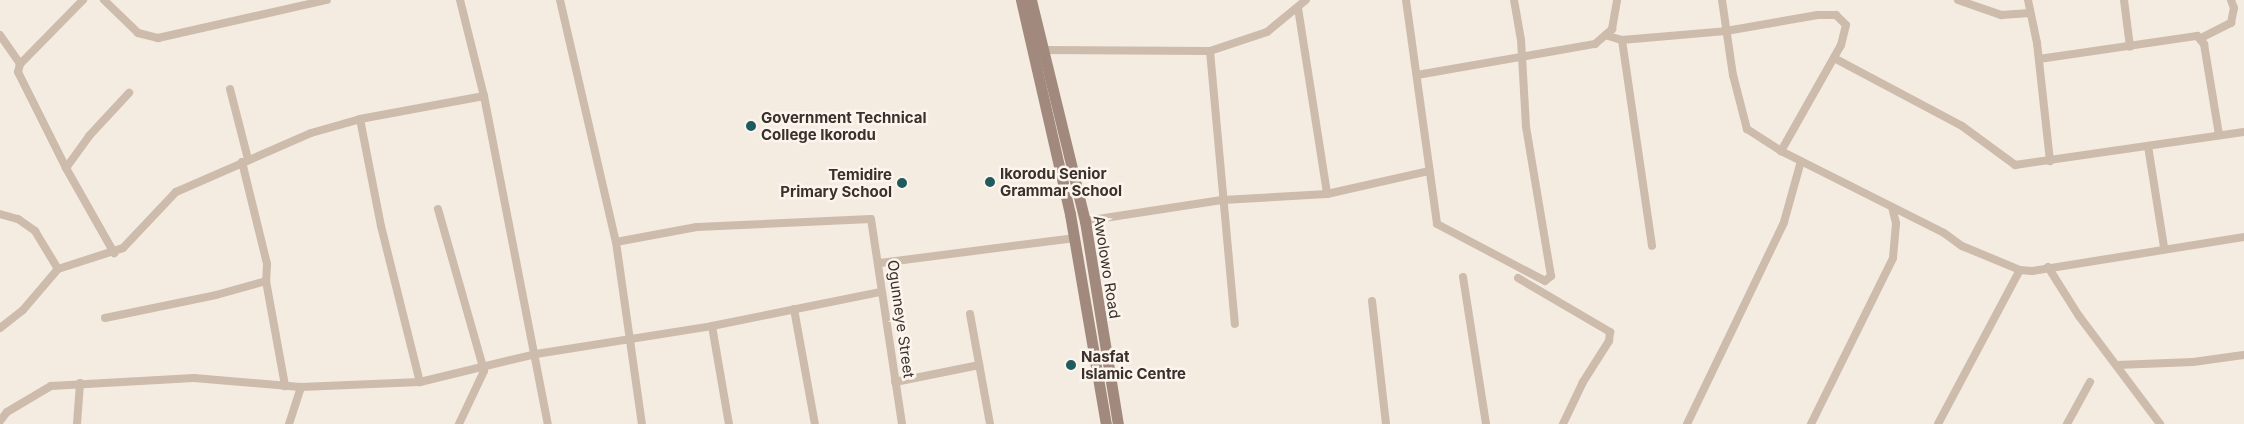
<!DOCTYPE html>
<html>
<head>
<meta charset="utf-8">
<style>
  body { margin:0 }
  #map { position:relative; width:2244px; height:424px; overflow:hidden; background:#f4ebe1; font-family:Inter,sans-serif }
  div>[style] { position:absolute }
  .minor>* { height:8px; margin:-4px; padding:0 4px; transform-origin:4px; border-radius:4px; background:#cdbbac }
  .secondary>* { height:11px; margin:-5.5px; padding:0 5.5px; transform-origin:5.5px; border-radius:5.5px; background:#a18a7d }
  .dots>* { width:14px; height:14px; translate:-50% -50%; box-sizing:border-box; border:2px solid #fbf5ee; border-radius:50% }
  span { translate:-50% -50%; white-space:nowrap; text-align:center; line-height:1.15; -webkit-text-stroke:5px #fbf5ee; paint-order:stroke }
  .poi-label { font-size:15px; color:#3b302b; font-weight:700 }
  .left { translate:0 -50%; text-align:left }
  .right { translate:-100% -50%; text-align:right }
  .street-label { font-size:15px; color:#3b302b }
</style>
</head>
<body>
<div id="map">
  <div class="minor">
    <div style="left:83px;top:0;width:90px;rotate:134.5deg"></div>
    <div style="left:20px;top:64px;width:8px;rotate:104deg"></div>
    <div style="left:18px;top:72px;width:107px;rotate:63.4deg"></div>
    <div style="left:66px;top:168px;width:98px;rotate:60.5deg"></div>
    <div style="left:104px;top:0;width:47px;rotate:44.1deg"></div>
    <div style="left:138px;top:33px;width:21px;rotate:14deg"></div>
    <div style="left:158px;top:38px;width:173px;rotate:-12.7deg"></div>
    <div style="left:460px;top:0;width:99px;rotate:76deg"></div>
    <div style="left:484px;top:96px;width:334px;rotate:79deg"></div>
    <div style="left:560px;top:0;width:248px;rotate:77deg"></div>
    <div style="left:616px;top:242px;width:184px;rotate:81.9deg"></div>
    <div style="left:1406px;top:0;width:226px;rotate:82.1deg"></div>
    <div style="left:1437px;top:224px;width:122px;rotate:27.8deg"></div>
    <div style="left:1545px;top:281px;width:8px;rotate:-40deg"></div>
    <div style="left:1551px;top:276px;width:152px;rotate:-99.5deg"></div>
    <div style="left:1526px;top:126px;width:86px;rotate:-93.3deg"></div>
    <div style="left:1521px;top:40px;width:41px;rotate:-99.9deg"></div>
    <div style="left:1722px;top:0;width:76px;rotate:81.7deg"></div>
    <div style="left:1733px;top:75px;width:56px;rotate:75.5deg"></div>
    <div style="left:1747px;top:129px;width:40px;rotate:32.9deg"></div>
    <div style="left:1781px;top:151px;width:182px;rotate:26.7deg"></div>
    <div style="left:1944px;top:233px;width:22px;rotate:36deg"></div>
    <div style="left:1962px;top:246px;width:63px;rotate:22.5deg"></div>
    <div style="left:2020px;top:270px;width:12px;rotate:5deg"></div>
    <div style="left:2032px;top:271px;width:215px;rotate:-9.1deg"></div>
    <div style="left:1958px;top:0;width:46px;rotate:19.2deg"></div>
    <div style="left:2001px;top:15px;width:29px;rotate:-4deg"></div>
    <div style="left:2028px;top:0;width:44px;rotate:78.2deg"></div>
    <div style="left:2037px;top:43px;width:119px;rotate:83.7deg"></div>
    <div style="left:2124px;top:0;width:47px;rotate:82.7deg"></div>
    <div style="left:1298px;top:8px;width:188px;rotate:81.1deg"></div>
    <div style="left:0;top:35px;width:35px;rotate:55deg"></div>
    <div style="left:1608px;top:36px;width:15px;rotate:16deg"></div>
    <div style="left:1622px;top:40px;width:104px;rotate:-4.9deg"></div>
    <div style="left:1726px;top:31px;width:93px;rotate:-9.9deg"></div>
    <div style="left:1818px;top:15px;width:18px"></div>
    <div style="left:1836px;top:15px;width:14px;rotate:45deg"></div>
    <div style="left:1846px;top:25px;width:21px;rotate:104deg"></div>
    <div style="left:1841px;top:45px;width:122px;rotate:119.5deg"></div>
    <div style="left:2201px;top:38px;width:34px;rotate:-27deg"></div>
    <div style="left:2231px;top:23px;width:15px;rotate:-79deg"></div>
    <div style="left:2234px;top:8px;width:9px;rotate:-111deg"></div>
    <div style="left:1622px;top:40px;width:208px;rotate:81.7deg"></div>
    <div style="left:1042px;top:50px;width:168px;rotate:0.3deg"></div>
    <div style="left:1210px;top:51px;width:60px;rotate:-18.4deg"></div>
    <div style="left:1267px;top:32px;width:50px;rotate:-39.4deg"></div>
    <div style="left:1210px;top:51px;width:274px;rotate:84.8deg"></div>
    <div style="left:1834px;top:58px;width:145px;rotate:28deg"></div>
    <div style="left:1962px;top:126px;width:66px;rotate:36.3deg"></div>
    <div style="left:2015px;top:165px;width:231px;rotate:-8.2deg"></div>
    <div style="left:2039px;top:59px;width:160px;rotate:-8.3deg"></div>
    <div style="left:2197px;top:36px;width:11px;rotate:49deg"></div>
    <div style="left:2204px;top:44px;width:92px;rotate:80.6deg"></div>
    <div style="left:1417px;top:75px;width:181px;rotate:-9.9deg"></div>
    <div style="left:1595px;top:44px;width:23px;rotate:-41deg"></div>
    <div style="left:1612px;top:29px;width:29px;rotate:-80deg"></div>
    <div style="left:230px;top:89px;width:72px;rotate:75.6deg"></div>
    <div style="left:360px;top:119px;width:109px;rotate:78.9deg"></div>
    <div style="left:381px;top:226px;width:161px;rotate:76deg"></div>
    <div style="left:2148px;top:146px;width:102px;rotate:81deg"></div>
    <div style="left:242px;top:162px;width:105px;rotate:76.2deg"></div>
    <div style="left:267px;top:264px;width:17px;rotate:93deg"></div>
    <div style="left:266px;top:281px;width:107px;rotate:79.7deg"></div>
    <div style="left:66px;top:168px;width:39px;rotate:-54deg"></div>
    <div style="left:89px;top:136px;width:59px;rotate:-47.1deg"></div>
    <div style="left:438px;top:209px;width:168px;rotate:74.1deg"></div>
    <div style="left:484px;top:371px;width:59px;rotate:115.3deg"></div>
    <div style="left:0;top:214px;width:19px;rotate:16deg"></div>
    <div style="left:18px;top:219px;width:21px;rotate:35deg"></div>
    <div style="left:35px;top:231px;width:44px;rotate:58.8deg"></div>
    <div style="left:1085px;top:221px;width:140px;rotate:-8.7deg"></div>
    <div style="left:1223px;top:200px;width:104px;rotate:-3.3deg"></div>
    <div style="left:1327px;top:194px;width:105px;rotate:-12.7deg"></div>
    <div style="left:616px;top:242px;width:82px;rotate:-10.5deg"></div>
    <div style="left:697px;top:227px;width:174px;rotate:-2.6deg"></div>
    <div style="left:871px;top:219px;width:207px;rotate:81.4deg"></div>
    <div style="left:880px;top:263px;width:197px;rotate:-7.3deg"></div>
    <div style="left:2048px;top:267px;width:58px;rotate:57.7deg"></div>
    <div style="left:2079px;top:316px;width:135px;rotate:53.1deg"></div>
    <div style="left:1463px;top:277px;width:149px;rotate:81.1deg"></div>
    <div style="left:1518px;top:278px;width:107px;rotate:30.4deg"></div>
    <div style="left:1610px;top:332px;width:9px;rotate:96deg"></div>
    <div style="left:1609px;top:341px;width:49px;rotate:122.4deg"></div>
    <div style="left:1583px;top:382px;width:47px;rotate:115.5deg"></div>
    <div style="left:1372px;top:301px;width:124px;rotate:83.5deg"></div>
    <div style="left:794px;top:309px;width:117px;rotate:79.7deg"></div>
    <div style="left:970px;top:314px;width:112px;rotate:79.7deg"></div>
    <div style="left:105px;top:318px;width:113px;rotate:-11.7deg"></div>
    <div style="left:216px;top:295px;width:52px;rotate:-15.6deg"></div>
    <div style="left:712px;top:326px;width:99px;rotate:80.2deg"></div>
    <div style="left:0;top:328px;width:29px;rotate:-38deg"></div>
    <div style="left:23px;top:310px;width:54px;rotate:-49.5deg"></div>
    <div style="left:58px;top:269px;width:68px;rotate:-17.9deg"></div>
    <div style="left:123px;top:248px;width:77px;rotate:-46.6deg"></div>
    <div style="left:176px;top:192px;width:147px;rotate:-23.6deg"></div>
    <div style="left:311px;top:133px;width:51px;rotate:-15.9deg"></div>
    <div style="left:360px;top:119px;width:126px;rotate:-10.5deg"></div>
    <div style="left:2117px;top:365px;width:76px;rotate:-2.3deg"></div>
    <div style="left:2193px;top:362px;width:51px;rotate:-7.8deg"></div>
    <div style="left:895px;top:382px;width:86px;rotate:-11.4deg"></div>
    <div style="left:0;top:421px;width:11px;rotate:-52deg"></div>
    <div style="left:7px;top:412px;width:51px;rotate:-30.6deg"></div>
    <div style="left:51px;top:386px;width:143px;rotate:-3.2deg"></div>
    <div style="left:194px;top:378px;width:107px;rotate:4.8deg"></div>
    <div style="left:301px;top:387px;width:119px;rotate:-2.4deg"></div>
    <div style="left:420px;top:382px;width:119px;rotate:-13.6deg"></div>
    <div style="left:536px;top:354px;width:178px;rotate:-9deg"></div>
    <div style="left:712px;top:326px;width:171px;rotate:-11.4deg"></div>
    <div style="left:77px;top:424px;width:41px;rotate:-85.8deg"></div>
    <div style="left:289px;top:424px;width:39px;rotate:-72deg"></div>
    <div style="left:1687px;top:424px;width:224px;rotate:-64.3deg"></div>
    <div style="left:1784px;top:222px;width:63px;rotate:-74.4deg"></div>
    <div style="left:1811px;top:424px;width:185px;rotate:-63.7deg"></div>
    <div style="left:1893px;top:258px;width:35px;rotate:-85deg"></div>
    <div style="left:1896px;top:223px;width:16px;rotate:-104deg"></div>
    <div style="left:1938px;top:424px;width:174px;rotate:-62deg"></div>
    <div style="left:2067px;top:424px;width:48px;rotate:-61.3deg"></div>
  </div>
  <div class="secondary">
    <div style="left:1021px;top:0;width:220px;rotate:77.1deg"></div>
    <div style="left:1070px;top:214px;width:213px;rotate:80.3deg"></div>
    <div style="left:1031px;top:0;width:228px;rotate:76.3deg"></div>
    <div style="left:1085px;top:221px;width:206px;rotate:80.8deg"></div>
  </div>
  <div class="dots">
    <div style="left:751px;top:126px;background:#1f5a5e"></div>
    <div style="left:990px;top:182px;background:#1f5a5e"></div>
    <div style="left:902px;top:183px;background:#1f5a5e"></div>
    <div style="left:1071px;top:365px;background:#1f5a5e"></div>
  </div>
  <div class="poi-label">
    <span class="left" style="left:761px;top:126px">Government Technical<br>College Ikorodu</span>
    <span class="left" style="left:1000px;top:182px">Ikorodu Senior<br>Grammar School</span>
    <span class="right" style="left:892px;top:183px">Temidire<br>Primary School</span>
    <span class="left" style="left:1081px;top:365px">Nasfat<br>Islamic Centre</span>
  </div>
  <div class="street-label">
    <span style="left:1107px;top:267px;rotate:81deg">Awolowo Road</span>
    <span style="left:901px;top:319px;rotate:82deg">Ogunneye Street</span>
  </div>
</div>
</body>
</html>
